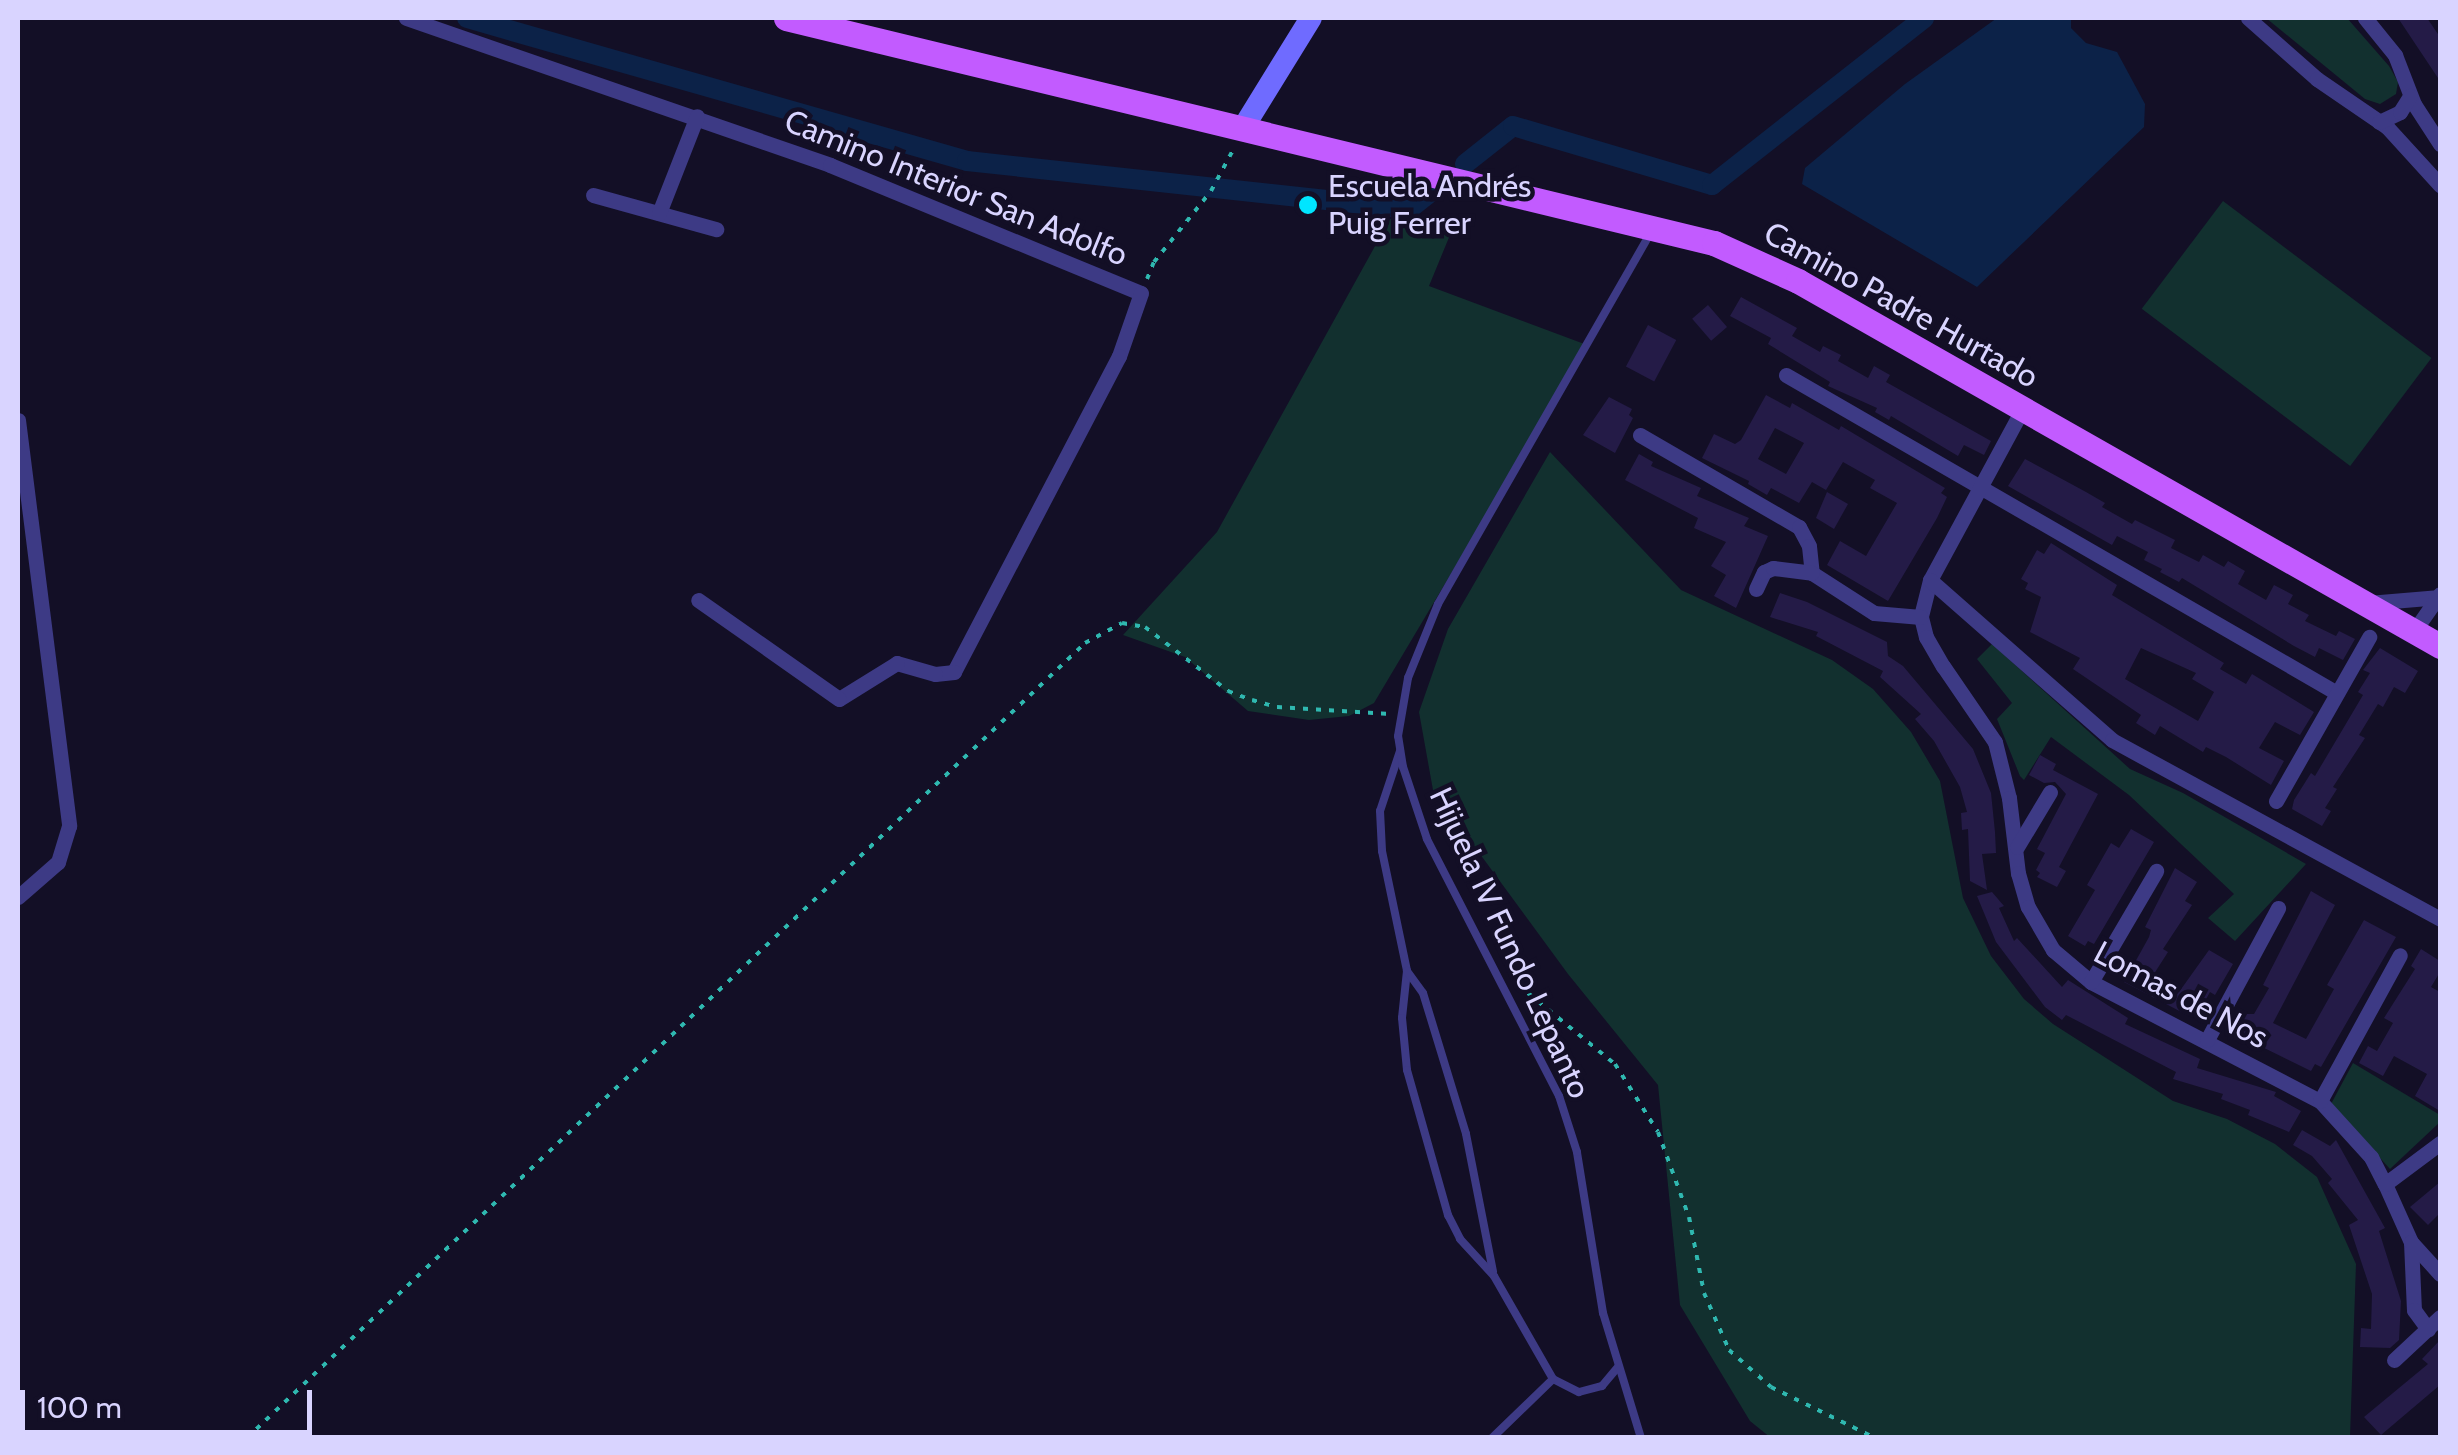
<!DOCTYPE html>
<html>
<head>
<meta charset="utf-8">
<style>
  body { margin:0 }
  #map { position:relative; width:2458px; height:1455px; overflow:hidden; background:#130f26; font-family:Cabin,sans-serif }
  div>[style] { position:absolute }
  .green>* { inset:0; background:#12302f; transform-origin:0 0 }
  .water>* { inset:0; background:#0c2248 }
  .canal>* { height:20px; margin:-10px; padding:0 10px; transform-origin:10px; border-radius:10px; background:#0c2248 }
  .building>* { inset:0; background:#241b47; transform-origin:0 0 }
  .path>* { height:4px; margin-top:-2px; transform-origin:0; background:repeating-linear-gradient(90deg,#2fb8b0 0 5px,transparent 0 13px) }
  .service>* { height:8px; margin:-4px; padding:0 4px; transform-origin:4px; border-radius:4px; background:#3d3a85 }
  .minor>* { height:15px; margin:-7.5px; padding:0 7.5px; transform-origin:7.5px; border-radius:7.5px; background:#3d3a85 }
  .secondary>* { height:22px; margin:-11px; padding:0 11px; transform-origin:11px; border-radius:11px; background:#6f6bff }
  .primary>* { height:25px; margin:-12.5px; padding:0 12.5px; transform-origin:12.5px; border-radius:12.5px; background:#c25bff }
  .dots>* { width:28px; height:28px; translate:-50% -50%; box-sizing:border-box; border:5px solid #130f26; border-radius:50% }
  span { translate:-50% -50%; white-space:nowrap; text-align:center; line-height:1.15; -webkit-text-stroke:9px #130f26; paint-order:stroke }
  .poi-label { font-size:32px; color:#d9d4ff }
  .left { translate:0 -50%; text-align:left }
  .street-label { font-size:32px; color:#d9d4ff }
  .frame { position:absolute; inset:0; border:20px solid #d9d4ff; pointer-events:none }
  .scale { position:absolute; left:20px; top:1390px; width:292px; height:45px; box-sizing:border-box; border:5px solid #d9d4ff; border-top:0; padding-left:12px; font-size:30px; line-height:35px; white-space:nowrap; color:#d9d4ff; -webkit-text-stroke:8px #130f26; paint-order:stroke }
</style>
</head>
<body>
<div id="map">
  <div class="green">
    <div style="clip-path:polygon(2266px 18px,2347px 18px,2389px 66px,2398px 82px,2396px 94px,2380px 104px,2365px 99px)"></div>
    <div style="left:2223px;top:201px;width:261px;height:135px;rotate:37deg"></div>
    <div style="clip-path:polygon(1390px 219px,1450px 235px,1429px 286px,1587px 345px,1374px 703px,1349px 716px,1309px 720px,1248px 711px,1185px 657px,1123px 635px,1217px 532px)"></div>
    <div style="clip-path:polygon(1550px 452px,1681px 590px,1832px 660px,1873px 689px,1911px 732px,1940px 781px,1963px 898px,1991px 956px,2024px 999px,2053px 1024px,2173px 1101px,2227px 1119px,2275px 1144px,2317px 1177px,2356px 1264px,2350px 1437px,1771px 1438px,1750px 1421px,1680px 1305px,1658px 1085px,1568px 974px,1433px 790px,1419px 712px,1448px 629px)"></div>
    <div style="clip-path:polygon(1992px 644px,2130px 769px,2183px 793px,2306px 864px,2235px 941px,2208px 918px,2234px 894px,2129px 795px,2051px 737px,2024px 780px,2020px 776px,1997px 719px,2012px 703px,1977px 659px)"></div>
    <div style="clip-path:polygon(2353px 1063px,2440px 1115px,2440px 1122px,2390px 1169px,2331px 1104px)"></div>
  </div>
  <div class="water">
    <div style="clip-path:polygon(1997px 18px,2071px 18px,2071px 28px,2086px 43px,2117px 52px,2145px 104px,2144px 127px,1977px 287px,1802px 184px,1805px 168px,1905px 84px)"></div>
  </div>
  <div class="canal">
    <div style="left:467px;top:18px;width:520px;rotate:15.96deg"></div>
    <div style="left:967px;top:161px;width:445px;rotate:6.2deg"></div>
    <div style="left:1409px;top:209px;width:31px;rotate:-38deg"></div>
    <div style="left:1465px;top:164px;width:61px;rotate:-38.4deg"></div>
    <div style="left:1513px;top:126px;width:208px;rotate:16.5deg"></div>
    <div style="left:1712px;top:185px;width:270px;rotate:-38.2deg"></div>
  </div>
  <div class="building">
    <div style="clip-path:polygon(2398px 18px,2427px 18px,2440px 37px,2440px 81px)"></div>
    <div style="clip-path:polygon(1741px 297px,1797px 328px,1792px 336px,1820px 352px,1823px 346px,1841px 355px,1838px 361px,1868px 378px,1874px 366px,1890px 375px,1886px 382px,1991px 441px,1984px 455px,1964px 445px,1958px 456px,1891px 416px,1889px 420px,1875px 412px,1877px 408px,1828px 386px,1830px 382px,1768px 344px,1771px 338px,1730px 316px)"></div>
    <div style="left:1708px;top:305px;width:29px;height:21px;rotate:49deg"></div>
    <div style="left:1648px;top:325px;width:32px;height:47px;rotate:28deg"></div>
    <div style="clip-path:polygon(evenodd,1766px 395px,1790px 408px,1792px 403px,1839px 430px,1841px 426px,1945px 488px,1941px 493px,1947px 497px,1937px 518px,1888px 601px,1827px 565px,1840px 541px,1866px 556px,1897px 503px,1870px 488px,1875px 480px,1843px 462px,1826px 490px,1812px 482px,1799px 503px,1771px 488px,1767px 495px,1748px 484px,1749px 481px,1702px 458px,1714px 434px,1735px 444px,1741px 440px,1766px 395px,1775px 428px,1804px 443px,1786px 474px,1758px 459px,1775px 428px)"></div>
    <div style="clip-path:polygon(1609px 397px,1632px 409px,1629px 415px,1633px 418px,1615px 453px,1583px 435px)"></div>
    <div style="clip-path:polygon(1639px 454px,1653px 462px,1651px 466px,1701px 488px,1697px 496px,1749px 518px,1744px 526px,1768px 536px,1736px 608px,1714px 596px,1726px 575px,1711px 566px,1726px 542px,1694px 528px,1698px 518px,1625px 480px)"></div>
    <div style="clip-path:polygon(2025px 459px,2086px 492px,2105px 503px,2102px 507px,2132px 524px,2135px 520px,2175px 540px,2171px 548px,2199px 562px,2203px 555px,2224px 567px,2228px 561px,2245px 571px,2238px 584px,2266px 600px,2274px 585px,2293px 595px,2288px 604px,2309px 615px,2305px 621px,2336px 636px,2339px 631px,2355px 639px,2343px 660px,2319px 648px,2315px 657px,2294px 646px,2182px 578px,2179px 582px,2160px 572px,2162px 569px,2144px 560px,2148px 552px,2117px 536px,2112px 545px,2008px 486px)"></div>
    <div style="clip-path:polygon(1827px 492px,1848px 504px,1834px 529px,1816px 518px)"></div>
    <div style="clip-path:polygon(evenodd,2051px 543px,2117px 585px,2112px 595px,2224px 663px,2220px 669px,2246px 684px,2252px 674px,2314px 712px,2300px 735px,2275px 722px,2259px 748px,2284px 761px,2271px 785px,2226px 757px,2206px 747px,2203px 752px,2160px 726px,2155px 735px,2136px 723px,2141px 715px,2073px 669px,2080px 658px,2030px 632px,2041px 597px,2025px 589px,2028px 583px,2021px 579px,2037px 550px,2044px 554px,2051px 543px,2141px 648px,2196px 673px,2192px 679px,2214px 692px,2198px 721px,2125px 679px,2141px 648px)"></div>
    <div style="clip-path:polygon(1780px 593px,1807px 602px,1887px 642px,1888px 656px,1903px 666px,1973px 749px,1991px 793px,1995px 832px,1996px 853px,1982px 854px,1987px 890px,1970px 881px,1968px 829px,1962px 830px,1961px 813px,1967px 812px,1960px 787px,1934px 741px,1915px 719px,1921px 714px,1880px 677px,1883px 671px,1816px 636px,1818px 632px,1770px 617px)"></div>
    <div style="clip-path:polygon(2380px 648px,2418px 671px,2405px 693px,2394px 687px,2383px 707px,2378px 704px,2359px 735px,2365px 738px,2333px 787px,2337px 789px,2325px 808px,2331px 811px,2322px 826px,2292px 809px,2294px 800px,2311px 773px,2315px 776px,2363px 695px,2358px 692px,2370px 673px,2363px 670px)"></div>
    <div style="clip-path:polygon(2040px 755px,2056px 764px,2053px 770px,2098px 794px,2059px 867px,2066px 871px,2057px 887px,2037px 877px,2040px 873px,2036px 870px,2045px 853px,2037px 849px,2066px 794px,2055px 782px,2044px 783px,2029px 775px)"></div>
    <div style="clip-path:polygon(2131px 829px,2154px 842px,2094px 944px,2088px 941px,2085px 946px,2068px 936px,2095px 890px,2087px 885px,2111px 843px,2119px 848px)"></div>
    <div style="clip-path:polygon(2175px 868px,2197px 882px,2185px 901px,2192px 905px,2163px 949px,2168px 952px,2152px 977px,2179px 992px,2209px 950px,2233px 964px,2215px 995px,2210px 992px,2198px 1014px,2192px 1011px,2189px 1016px,2124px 982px,2149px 937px,2151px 930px,2145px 927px)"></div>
    <div style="clip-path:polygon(2311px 891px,2335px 905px,2273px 1023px,2306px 1039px,2334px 989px,2327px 985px,2364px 920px,2396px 937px,2321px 1067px,2315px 1064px,2311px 1071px,2234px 1033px,2243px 1014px,2254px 1014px,2269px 988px,2263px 985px)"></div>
    <div style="clip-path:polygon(1992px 892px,2004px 906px,1999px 908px,2014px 941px,2017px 938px,2062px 987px,2068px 980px,2128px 1018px,2125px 1024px,2200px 1059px,2197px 1068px,2276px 1092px,2274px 1096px,2301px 1111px,2289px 1132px,2248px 1115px,2250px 1110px,2221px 1099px,2223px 1094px,2173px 1079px,2176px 1072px,2066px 1015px,2062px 1020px,2045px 1007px,1996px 942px,1977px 896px)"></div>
    <div style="clip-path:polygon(2421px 949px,2440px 961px,2440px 972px,2431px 987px,2440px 992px,2440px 1111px,2415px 1096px,2427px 1074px,2394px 1056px,2383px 1076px,2359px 1063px,2368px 1046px,2377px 1051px,2393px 1023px,2384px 1018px,2415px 969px,2411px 966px)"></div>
    <div style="clip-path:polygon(2302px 1130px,2330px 1146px,2336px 1140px,2385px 1228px,2379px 1231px,2401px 1301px,2399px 1340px,2390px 1348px,2360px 1347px,2361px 1328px,2371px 1329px,2372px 1294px,2349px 1225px,2358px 1220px,2328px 1183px,2332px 1179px,2312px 1156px,2293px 1145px)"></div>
    <div style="clip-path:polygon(2440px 1182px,2440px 1213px,2428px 1225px,2410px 1207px)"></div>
    <div style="clip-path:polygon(2440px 1340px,2440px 1385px,2381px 1435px,2364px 1417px,2428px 1364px,2422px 1359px)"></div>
  </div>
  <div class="path">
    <div style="left:1147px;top:279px;width:18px;rotate:-68deg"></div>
    <div style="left:1154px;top:262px;width:91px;rotate:-51.2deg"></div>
    <div style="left:1211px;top:191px;width:47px;rotate:-61.8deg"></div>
    <div style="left:1518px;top:985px;width:125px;rotate:39.2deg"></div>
    <div style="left:1615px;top:1064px;width:80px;rotate:57.7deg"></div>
    <div style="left:1658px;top:1132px;width:90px;rotate:70deg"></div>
    <div style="left:1689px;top:1217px;width:77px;rotate:78.8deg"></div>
    <div style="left:1704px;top:1293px;width:62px;rotate:66.3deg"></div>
    <div style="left:1729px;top:1350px;width:56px;rotate:41.4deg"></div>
    <div style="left:1771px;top:1387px;width:116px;rotate:26.1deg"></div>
    <div style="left:247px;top:1438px;width:1155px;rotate:-43.49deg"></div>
    <div style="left:1085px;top:643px;width:42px;rotate:-28.4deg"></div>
    <div style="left:1122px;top:623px;width:23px;rotate:10deg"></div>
    <div style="left:1145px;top:627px;width:105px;rotate:37.6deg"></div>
    <div style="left:1228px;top:691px;width:26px;rotate:21deg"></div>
    <div style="left:1252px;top:700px;width:26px;rotate:16deg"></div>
    <div style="left:1277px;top:707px;width:113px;rotate:3.5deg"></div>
  </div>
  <div class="service">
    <div style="left:1400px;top:751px;width:63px;rotate:108.4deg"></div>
    <div style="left:1380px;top:811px;width:40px;rotate:87.1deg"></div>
    <div style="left:1382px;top:851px;width:123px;rotate:78.2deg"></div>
    <div style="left:1407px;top:971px;width:47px;rotate:96.1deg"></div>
    <div style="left:1402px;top:1018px;width:52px;rotate:84.5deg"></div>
    <div style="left:1407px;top:1070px;width:151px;rotate:74.2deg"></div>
    <div style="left:1448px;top:1215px;width:27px;rotate:63deg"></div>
    <div style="left:1460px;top:1239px;width:50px;rotate:47.4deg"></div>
    <div style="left:1494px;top:1276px;width:119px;rotate:60.2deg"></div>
    <div style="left:1553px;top:1379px;width:29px;rotate:27deg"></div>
    <div style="left:1579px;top:1392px;width:24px;rotate:-15deg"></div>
    <div style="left:1602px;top:1386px;width:25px;rotate:-50deg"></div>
    <div style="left:1407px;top:971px;width:27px;rotate:54deg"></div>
    <div style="left:1423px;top:993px;width:147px;rotate:73deg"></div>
    <div style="left:1466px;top:1134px;width:140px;rotate:78.9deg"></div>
    <div style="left:1492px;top:1438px;width:85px;rotate:-44deg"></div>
    <div style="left:1641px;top:1438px;width:131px;rotate:-106.9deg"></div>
    <div style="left:1603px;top:1313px;width:163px;rotate:-99.2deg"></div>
    <div style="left:1577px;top:1152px;width:59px;rotate:-107.8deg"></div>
    <div style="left:1559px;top:1096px;width:289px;rotate:-117.2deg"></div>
    <div style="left:1427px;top:839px;width:76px;rotate:-108.4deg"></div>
    <div style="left:1403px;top:767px;width:31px;rotate:-99deg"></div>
    <div style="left:1398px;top:736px;width:59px;rotate:-80.2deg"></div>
    <div style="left:1408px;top:678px;width:80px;rotate:-67.9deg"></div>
    <div style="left:1438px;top:604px;width:426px;rotate:-60.2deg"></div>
  </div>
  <div class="minor">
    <div style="left:406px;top:18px;width:449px;rotate:19.1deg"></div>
    <div style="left:830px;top:165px;width:336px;rotate:22.4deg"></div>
    <div style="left:1141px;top:293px;width:67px;rotate:109.2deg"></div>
    <div style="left:1119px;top:356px;width:356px;rotate:117.6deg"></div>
    <div style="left:954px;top:672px;width:19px;rotate:174deg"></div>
    <div style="left:935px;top:674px;width:40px;rotate:-164deg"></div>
    <div style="left:897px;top:663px;width:68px;rotate:148.2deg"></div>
    <div style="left:839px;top:699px;width:172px;rotate:-144.9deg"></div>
    <div style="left:2248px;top:18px;width:92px;rotate:41.5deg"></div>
    <div style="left:2317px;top:79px;width:85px;rotate:34.4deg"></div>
    <div style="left:2387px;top:127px;width:79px;rotate:47.6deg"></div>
    <div style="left:2365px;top:18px;width:48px;rotate:51deg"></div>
    <div style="left:2395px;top:55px;width:53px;rotate:68.8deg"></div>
    <div style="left:2414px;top:104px;width:48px;rotate:57deg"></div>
    <div style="left:2379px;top:122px;width:23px;rotate:-25deg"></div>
    <div style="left:2400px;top:112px;width:19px;rotate:-58deg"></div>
    <div style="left:593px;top:195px;width:128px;rotate:15.5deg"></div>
    <div style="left:659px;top:213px;width:104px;rotate:-68.6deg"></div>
    <div style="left:1786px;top:375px;width:636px;rotate:29.99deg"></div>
    <div style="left:2022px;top:410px;width:193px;rotate:118.4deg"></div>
    <div style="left:1930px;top:580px;width:38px;rotate:104deg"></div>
    <div style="left:1921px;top:617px;width:21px;rotate:76deg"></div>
    <div style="left:1926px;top:637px;width:34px;rotate:60deg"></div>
    <div style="left:1943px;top:666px;width:92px;rotate:55.6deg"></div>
    <div style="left:1995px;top:742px;width:58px;rotate:76deg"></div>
    <div style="left:2009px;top:798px;width:76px;rotate:83.2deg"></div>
    <div style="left:2018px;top:873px;width:35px;rotate:74deg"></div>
    <div style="left:2028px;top:907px;width:50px;rotate:59.8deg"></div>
    <div style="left:2053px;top:950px;width:50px;rotate:40.1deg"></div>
    <div style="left:2091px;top:982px;width:258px;rotate:27.5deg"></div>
    <div style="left:2320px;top:1101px;width:76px;rotate:47.7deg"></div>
    <div style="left:2371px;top:1157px;width:30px;rotate:63deg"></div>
    <div style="left:2385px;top:1184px;width:64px;rotate:65.9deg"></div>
    <div style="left:2411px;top:1242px;width:68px;rotate:87.5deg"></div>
    <div style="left:2414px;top:1310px;width:24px;rotate:54deg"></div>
    <div style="left:18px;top:420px;width:409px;rotate:82.8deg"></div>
    <div style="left:69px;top:826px;width:38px;rotate:107deg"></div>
    <div style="left:58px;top:862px;width:53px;rotate:138.8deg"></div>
    <div style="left:1640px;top:435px;width:184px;rotate:30.1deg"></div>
    <div style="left:1799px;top:527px;width:21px;rotate:62deg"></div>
    <div style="left:1809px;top:546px;width:27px;rotate:84deg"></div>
    <div style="left:1812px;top:573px;width:74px;rotate:32.8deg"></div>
    <div style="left:1874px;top:613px;width:47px;rotate:4.9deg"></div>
    <div style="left:1930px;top:580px;width:242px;rotate:41.3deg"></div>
    <div style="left:2112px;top:740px;width:374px;rotate:28.6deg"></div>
    <div style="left:1756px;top:589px;width:19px;rotate:-65deg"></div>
    <div style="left:1764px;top:572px;width:10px;rotate:-24deg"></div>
    <div style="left:1773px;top:568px;width:39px;rotate:7deg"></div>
    <div style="left:2368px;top:603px;width:72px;rotate:-4.8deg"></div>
    <div style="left:2414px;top:631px;width:45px;rotate:-54.9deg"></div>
    <div style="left:2276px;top:801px;width:189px;rotate:-60.4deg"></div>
    <div style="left:2017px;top:847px;width:64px;rotate:-59deg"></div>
    <div style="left:2091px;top:982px;width:129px;rotate:-59.6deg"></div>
    <div style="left:2207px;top:1040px;width:150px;rotate:-61.7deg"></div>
    <div style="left:2320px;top:1101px;width:166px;rotate:-61.3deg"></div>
    <div style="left:2385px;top:1184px;width:69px;rotate:-36.7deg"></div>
    <div style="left:2411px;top:1242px;width:43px;rotate:47.8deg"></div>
    <div style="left:2394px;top:1360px;width:63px;rotate:-43.1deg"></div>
  </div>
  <div class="secondary">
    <div style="left:1243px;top:128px;width:129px;rotate:-58.3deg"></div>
  </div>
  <div class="primary">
    <div style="left:786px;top:18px;width:955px;rotate:13.63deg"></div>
    <div style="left:1714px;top:243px;width:92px;rotate:24.3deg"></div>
    <div style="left:1798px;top:281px;width:739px;rotate:29.62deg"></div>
  </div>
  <div class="dots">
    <div style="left:1308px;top:205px;background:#00e5ff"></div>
  </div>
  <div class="poi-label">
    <span class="left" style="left:1328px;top:205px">Escuela Andrés<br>Puig Ferrer</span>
  </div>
  <div class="street-label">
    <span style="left:956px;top:188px;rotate:22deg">Camino Interior San Adolfo</span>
    <span style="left:1901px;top:305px;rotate:29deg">Camino Padre Hurtado</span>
    <span style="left:1510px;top:943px;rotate:65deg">Hijuela IV Fundo Lepanto</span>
    <span style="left:2181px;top:995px;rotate:28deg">Lomas de Nos</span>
  </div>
  <div class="frame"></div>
  <div class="scale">100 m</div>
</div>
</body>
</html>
